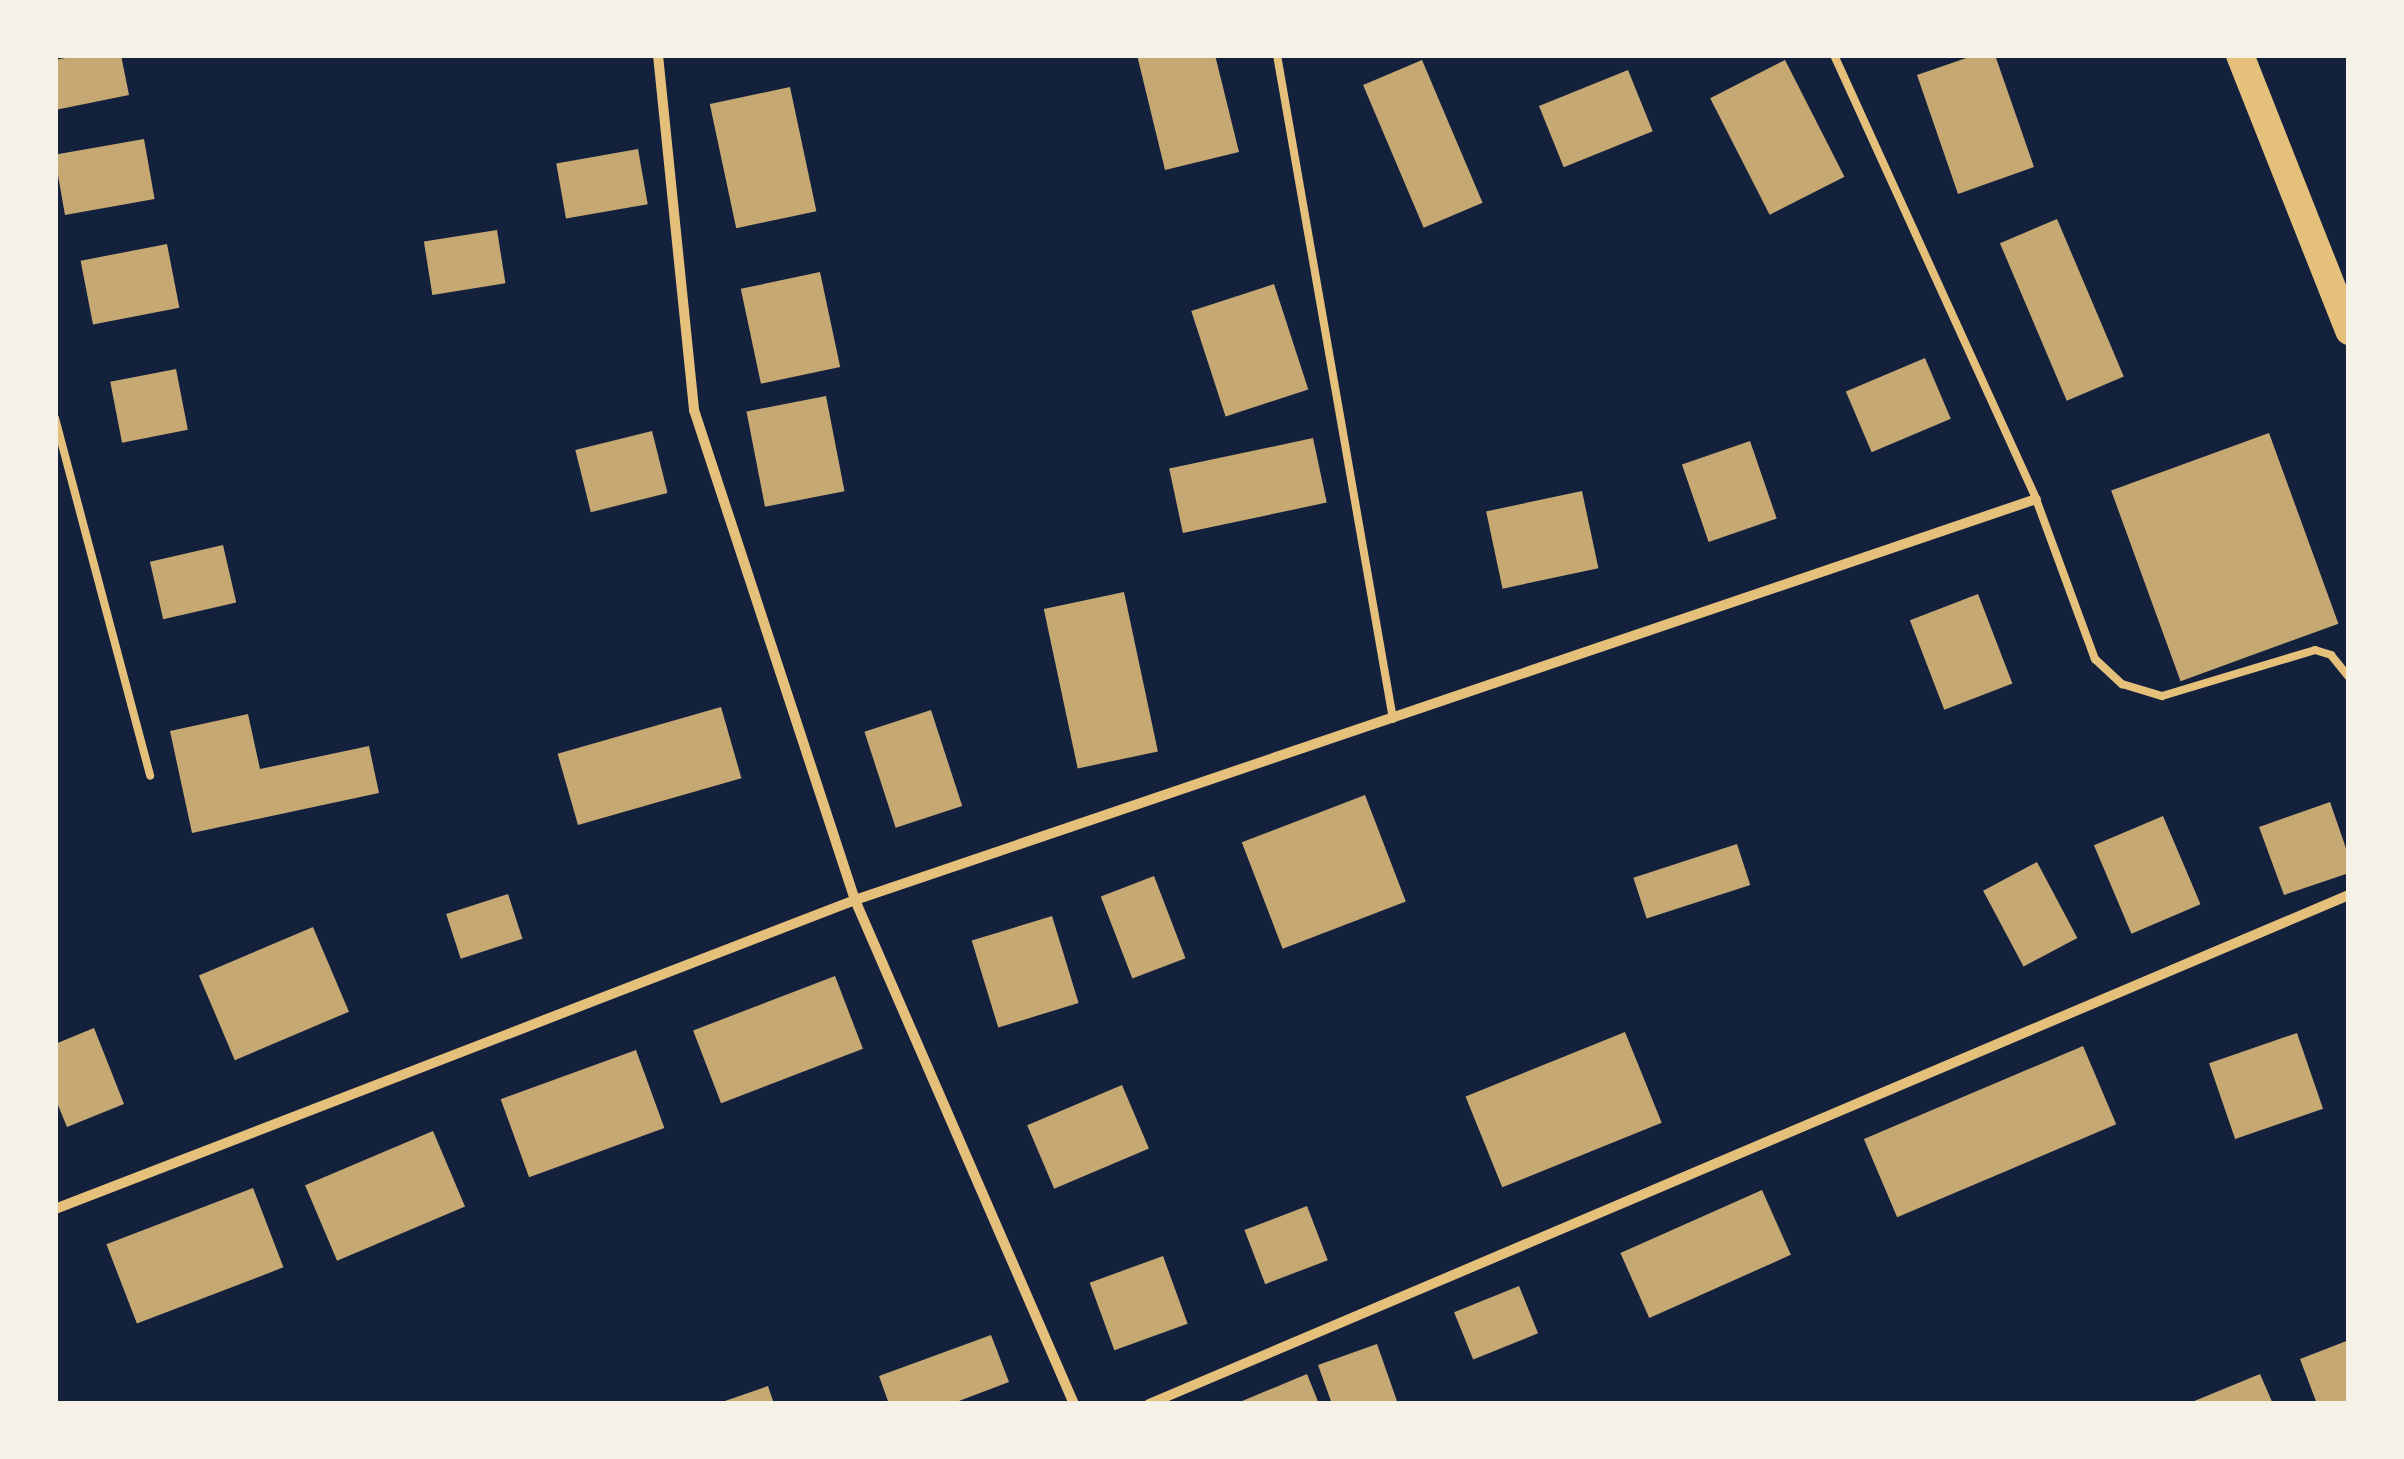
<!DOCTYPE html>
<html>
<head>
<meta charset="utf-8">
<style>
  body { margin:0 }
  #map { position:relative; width:2404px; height:1459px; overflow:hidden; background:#14213d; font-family:Lato,sans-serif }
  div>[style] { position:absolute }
  .building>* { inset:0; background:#c6a872; transform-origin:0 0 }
  .service>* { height:8px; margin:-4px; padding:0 4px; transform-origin:4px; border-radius:4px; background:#e5c07b }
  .minor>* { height:10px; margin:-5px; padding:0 5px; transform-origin:5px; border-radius:5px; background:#e5c07b }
  .trunk>* { height:28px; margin:-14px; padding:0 14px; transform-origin:14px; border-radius:14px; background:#e5c07b }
  span { translate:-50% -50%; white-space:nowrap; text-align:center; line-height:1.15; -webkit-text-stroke:8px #f6f1e7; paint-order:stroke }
  .frame { position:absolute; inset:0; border:58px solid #f6f1e7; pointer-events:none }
</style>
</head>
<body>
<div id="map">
  <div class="building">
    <div style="clip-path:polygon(80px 55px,121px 55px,129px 95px,55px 110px,55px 60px)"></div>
    <div style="clip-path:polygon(1137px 55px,1215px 55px,1239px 152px,1165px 170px)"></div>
    <div style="clip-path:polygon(1975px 55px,1995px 55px,2034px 167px,1958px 194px,1917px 75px)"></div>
    <div style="left:1422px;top:60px;width:155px;height:64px;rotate:67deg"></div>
    <div style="left:1785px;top:60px;width:131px;height:84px;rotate:63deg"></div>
    <div style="left:1628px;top:70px;width:66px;height:96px;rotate:68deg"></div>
    <div style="left:790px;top:87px;width:127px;height:82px;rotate:78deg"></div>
    <div style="left:144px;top:139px;width:61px;height:91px;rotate:80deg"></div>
    <div style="left:638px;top:149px;width:56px;height:83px;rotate:80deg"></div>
    <div style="left:2057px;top:219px;width:171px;height:62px;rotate:67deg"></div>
    <div style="left:497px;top:230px;width:54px;height:74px;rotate:81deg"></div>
    <div style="left:167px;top:244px;width:65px;height:88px;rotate:79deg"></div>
    <div style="left:820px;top:272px;width:97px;height:81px;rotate:78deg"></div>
    <div style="left:1274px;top:284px;width:111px;height:87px;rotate:72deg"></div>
    <div style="left:1925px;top:358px;width:66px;height:86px;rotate:67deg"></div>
    <div style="left:176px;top:369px;width:62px;height:67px;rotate:79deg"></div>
    <div style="left:826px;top:396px;width:97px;height:81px;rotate:79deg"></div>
    <div style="left:652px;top:431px;width:64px;height:79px;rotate:76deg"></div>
    <div style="left:2269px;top:433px;width:203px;height:168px;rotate:70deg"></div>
    <div style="left:1313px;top:438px;width:66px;height:147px;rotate:78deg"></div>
    <div style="left:1750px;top:441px;width:82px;height:72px;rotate:71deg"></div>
    <div style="left:1582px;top:491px;width:79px;height:98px;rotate:78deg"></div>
    <div style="left:223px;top:545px;width:59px;height:75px;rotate:77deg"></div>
    <div style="left:1124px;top:592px;width:163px;height:82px;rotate:78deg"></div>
    <div style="left:1978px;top:594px;width:96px;height:73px;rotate:69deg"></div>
    <div style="left:721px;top:707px;width:74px;height:170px;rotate:74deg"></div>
    <div style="left:931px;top:710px;width:101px;height:70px;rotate:72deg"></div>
    <div style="clip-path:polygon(248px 714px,260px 769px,369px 746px,379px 793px,192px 833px,170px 731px)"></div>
    <div style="left:1365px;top:795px;width:114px;height:132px;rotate:69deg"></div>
    <div style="clip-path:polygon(2330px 802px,2349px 857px,2349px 873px,2284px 895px,2259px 827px)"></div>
    <div style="left:2163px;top:816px;width:96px;height:75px;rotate:67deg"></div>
    <div style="left:1737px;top:844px;width:43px;height:109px;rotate:72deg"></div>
    <div style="left:2037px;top:862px;width:86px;height:61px;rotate:62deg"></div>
    <div style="left:1154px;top:876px;width:88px;height:57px;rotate:69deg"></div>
    <div style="left:508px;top:894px;width:47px;height:65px;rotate:72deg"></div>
    <div style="left:1052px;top:916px;width:91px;height:84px;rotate:73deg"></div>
    <div style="left:313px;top:927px;width:92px;height:124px;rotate:67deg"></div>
    <div style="left:835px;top:976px;width:78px;height:152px;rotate:69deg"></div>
    <div style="clip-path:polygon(94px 1028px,124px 1104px,67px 1127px,55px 1098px,55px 1044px)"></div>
    <div style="left:1625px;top:1032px;width:98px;height:172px;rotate:68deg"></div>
    <div style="left:2297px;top:1033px;width:80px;height:93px;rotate:71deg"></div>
    <div style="left:2083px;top:1046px;width:85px;height:238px;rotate:67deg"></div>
    <div style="left:636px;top:1050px;width:83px;height:144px;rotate:70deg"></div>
    <div style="left:1122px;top:1085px;width:69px;height:103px;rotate:67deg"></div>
    <div style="left:433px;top:1131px;width:82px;height:139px;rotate:67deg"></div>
    <div style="left:253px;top:1188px;width:85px;height:157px;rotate:69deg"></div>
    <div style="left:1762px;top:1190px;width:71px;height:155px;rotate:66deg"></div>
    <div style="left:1307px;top:1206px;width:58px;height:67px;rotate:69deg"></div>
    <div style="left:1163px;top:1256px;width:72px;height:78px;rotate:70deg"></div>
    <div style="left:1519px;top:1286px;width:51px;height:70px;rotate:68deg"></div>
    <div style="clip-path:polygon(991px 1335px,1009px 1382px,951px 1404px,889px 1404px,879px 1376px)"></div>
    <div style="clip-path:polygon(2349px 1340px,2349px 1404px,2317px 1404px,2300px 1359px)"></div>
    <div style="clip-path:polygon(1377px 1344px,1398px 1404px,1332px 1404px,1318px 1365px)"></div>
    <div style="clip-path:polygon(1307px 1374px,1319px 1404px,1235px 1404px)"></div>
    <div style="clip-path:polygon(2260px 1374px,2273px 1404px,2187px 1404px)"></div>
    <div style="clip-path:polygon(768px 1386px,774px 1404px,719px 1404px,719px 1403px)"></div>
  </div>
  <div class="service">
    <div style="left:1277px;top:55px;width:674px;rotate:80.09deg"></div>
    <div style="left:1834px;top:55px;width:488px;rotate:65.5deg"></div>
    <div style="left:2036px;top:499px;width:171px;rotate:69.8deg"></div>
    <div style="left:2095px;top:659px;width:37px;rotate:43deg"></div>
    <div style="left:2122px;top:684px;width:42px;rotate:16.7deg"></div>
    <div style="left:2162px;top:696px;width:160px;rotate:-16.7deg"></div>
    <div style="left:2315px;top:650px;width:17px;rotate:17deg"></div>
    <div style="left:2331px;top:655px;width:28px;rotate:51deg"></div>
    <div style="left:55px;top:418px;width:370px;rotate:75.1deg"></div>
  </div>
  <div class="minor">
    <div style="left:658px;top:55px;width:357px;rotate:84.2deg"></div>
    <div style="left:694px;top:410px;width:516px;rotate:71.81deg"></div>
    <div style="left:855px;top:900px;width:550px;rotate:66.51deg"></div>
    <div style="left:55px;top:1209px;width:858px;rotate:-21.12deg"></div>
    <div style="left:855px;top:900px;width:1247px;rotate:-18.75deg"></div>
    <div style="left:1149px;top:1404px;width:1303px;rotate:-22.99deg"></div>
  </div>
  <div class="trunk">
    <div style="left:2240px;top:55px;width:297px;rotate:68.4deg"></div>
  </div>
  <div class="frame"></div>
</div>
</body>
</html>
